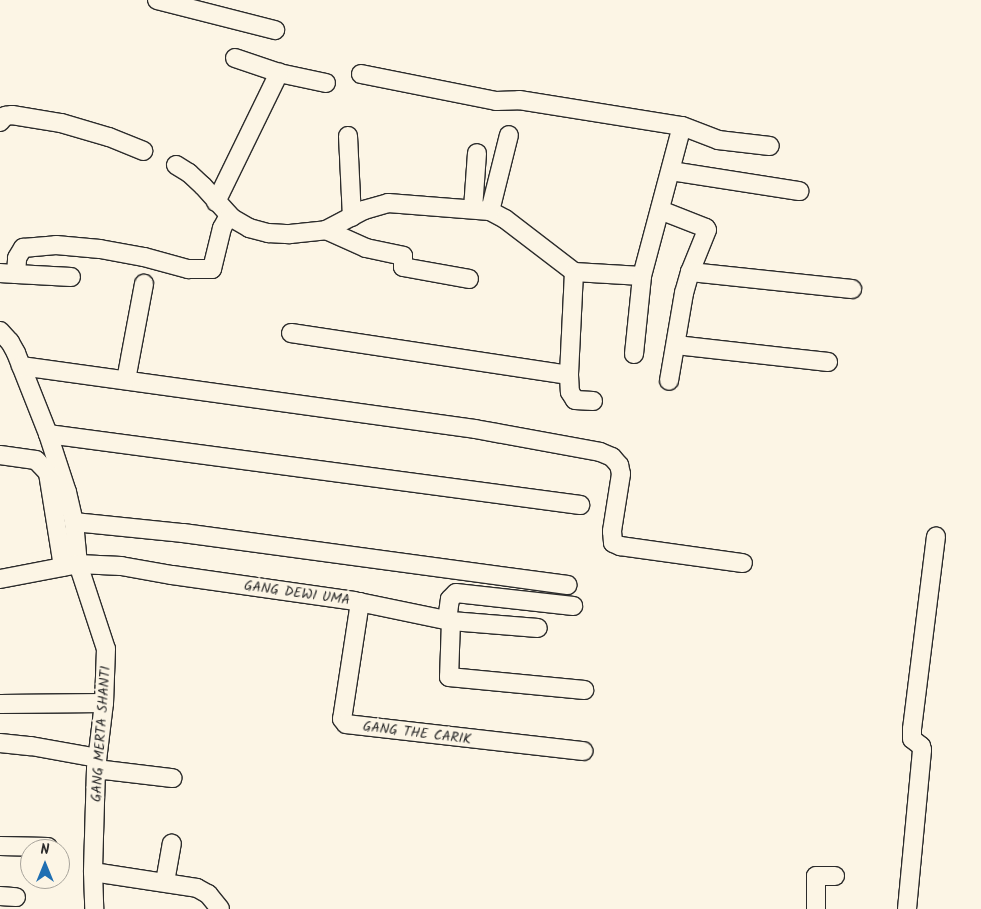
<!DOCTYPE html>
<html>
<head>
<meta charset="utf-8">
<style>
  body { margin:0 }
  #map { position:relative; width:981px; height:909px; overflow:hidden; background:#fcf5e5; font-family:Kalam,sans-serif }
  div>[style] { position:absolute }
  .roads { filter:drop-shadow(1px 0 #2b2b2b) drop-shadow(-1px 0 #2b2b2b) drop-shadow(0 1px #2b2b2b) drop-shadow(0 -1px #2b2b2b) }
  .minor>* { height:18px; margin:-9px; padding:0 9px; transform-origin:9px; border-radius:9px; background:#fcf5e5 }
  span { translate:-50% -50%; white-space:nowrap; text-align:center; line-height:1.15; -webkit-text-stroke:4.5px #fcf5e5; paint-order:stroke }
  .street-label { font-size:14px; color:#2b2b2b }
  .north { position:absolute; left:20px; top:839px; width:50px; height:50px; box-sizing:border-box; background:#fcf5e5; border:1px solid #a8a49b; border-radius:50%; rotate:0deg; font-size:14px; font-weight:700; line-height:20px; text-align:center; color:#2b2b2b }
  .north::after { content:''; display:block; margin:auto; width:18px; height:22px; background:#1f6fb2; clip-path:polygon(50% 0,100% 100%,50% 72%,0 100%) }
</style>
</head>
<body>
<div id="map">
  <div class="roads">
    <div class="minor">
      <div style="left:157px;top:0;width:122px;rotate:14.3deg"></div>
      <div style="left:235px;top:58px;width:46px;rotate:18.8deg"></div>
      <div style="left:279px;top:73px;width:48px;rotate:12deg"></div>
      <div style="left:361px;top:74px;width:138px;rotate:11.3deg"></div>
      <div style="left:496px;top:101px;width:23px;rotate:-2deg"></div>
      <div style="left:519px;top:100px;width:165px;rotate:9.1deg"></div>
      <div style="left:682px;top:126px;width:39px;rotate:21deg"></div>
      <div style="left:718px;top:140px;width:52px;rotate:6.6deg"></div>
      <div style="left:0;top:122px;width:8px;rotate:-50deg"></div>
      <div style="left:5px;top:116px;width:7px;rotate:-8deg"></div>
      <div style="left:12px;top:115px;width:50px;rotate:9.3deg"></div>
      <div style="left:61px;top:123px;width:50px;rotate:16.3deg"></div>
      <div style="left:109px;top:137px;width:37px;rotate:22deg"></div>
      <div style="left:348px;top:136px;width:81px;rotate:87.2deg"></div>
      <div style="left:176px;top:165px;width:15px;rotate:32deg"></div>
      <div style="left:189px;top:173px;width:19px;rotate:43deg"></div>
      <div style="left:203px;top:186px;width:43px;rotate:47.8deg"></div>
      <div style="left:232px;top:218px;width:20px;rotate:30deg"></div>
      <div style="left:249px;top:228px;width:20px;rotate:15deg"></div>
      <div style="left:268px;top:233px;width:22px;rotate:3deg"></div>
      <div style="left:290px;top:234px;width:36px;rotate:-6deg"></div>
      <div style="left:326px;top:230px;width:43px;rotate:-27.8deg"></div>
      <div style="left:364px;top:210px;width:25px;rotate:-16deg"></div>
      <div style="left:388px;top:203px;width:102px;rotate:4.5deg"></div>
      <div style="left:490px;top:211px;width:17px;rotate:28deg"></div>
      <div style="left:505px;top:219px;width:87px;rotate:37.5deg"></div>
      <div style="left:671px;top:171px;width:130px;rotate:8.9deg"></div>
      <div style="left:216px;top:202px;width:144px;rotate:-64deg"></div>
      <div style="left:473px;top:209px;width:56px;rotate:-85.9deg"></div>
      <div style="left:660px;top:210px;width:49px;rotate:21.4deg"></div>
      <div style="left:706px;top:228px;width:2px;rotate:63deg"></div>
      <div style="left:707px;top:230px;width:45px;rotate:112deg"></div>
      <div style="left:690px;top:272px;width:22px;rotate:106deg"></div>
      <div style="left:684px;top:293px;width:89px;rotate:99.7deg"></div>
      <div style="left:490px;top:211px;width:78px;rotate:-76deg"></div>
      <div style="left:326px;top:230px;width:44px;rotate:24.2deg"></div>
      <div style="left:366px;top:248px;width:38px;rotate:12deg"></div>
      <div style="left:403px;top:256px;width:11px;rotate:90deg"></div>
      <div style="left:403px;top:267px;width:67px;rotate:10.3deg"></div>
      <div style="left:574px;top:272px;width:103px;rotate:92.8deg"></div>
      <div style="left:569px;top:375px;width:17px;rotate:87deg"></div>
      <div style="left:570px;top:392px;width:9px;rotate:58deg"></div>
      <div style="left:575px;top:400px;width:18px;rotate:3deg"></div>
      <div style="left:574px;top:272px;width:68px;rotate:3.4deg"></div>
      <div style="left:690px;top:272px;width:163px;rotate:6deg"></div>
      <div style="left:0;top:273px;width:16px;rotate:4deg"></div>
      <div style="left:16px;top:274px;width:16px;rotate:-86deg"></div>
      <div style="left:17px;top:258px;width:12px;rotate:-59deg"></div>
      <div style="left:23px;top:248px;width:33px;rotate:-5deg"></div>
      <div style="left:56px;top:245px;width:44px;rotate:5.2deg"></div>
      <div style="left:100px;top:249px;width:45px;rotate:10.3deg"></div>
      <div style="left:144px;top:257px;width:46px;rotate:15.3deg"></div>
      <div style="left:188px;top:269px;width:24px"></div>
      <div style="left:212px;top:269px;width:42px;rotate:-76.3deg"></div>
      <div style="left:222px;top:228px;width:10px;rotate:-61deg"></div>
      <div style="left:227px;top:219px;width:5px;rotate:-11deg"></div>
      <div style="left:16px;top:274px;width:55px;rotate:3.1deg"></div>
      <div style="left:0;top:331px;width:15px;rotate:48deg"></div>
      <div style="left:10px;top:342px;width:13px;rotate:61deg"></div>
      <div style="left:16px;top:353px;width:87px;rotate:68.4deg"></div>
      <div style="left:48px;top:434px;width:61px;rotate:71.9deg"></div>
      <div style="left:67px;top:492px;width:31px;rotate:77deg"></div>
      <div style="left:74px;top:522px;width:42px;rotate:84.6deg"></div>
      <div style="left:78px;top:564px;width:89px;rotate:71.8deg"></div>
      <div style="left:106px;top:649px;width:54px;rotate:92.1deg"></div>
      <div style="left:104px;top:703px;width:66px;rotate:96.9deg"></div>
      <div style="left:96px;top:769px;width:103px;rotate:91.7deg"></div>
      <div style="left:93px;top:872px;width:37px;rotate:88deg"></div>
      <div style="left:291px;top:333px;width:281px;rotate:8.6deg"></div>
      <div style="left:676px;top:345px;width:153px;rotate:6.4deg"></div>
      <div style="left:634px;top:354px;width:78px;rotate:-84.1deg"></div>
      <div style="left:642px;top:276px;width:155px;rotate:-75.1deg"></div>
      <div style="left:21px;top:366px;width:458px;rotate:7.9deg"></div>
      <div style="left:475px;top:429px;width:127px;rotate:10.4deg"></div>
      <div style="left:600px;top:452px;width:13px;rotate:23deg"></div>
      <div style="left:612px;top:457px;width:11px;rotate:49deg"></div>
      <div style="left:619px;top:465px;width:9px;rotate:77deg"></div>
      <div style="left:621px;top:474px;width:58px;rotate:99deg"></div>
      <div style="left:612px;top:531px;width:12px;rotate:85deg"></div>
      <div style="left:613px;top:543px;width:8px;rotate:23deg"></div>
      <div style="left:620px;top:546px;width:124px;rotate:7.9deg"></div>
      <div style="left:126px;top:380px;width:98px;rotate:-79.4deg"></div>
      <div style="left:48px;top:434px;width:537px;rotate:7.6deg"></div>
      <div style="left:0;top:455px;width:36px;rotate:8deg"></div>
      <div style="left:36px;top:460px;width:18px;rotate:47deg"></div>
      <div style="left:48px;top:473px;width:95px;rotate:80.9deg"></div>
      <div style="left:74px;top:522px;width:110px;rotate:5.8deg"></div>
      <div style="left:183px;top:533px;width:388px;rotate:7.7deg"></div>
      <div style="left:0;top:579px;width:79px;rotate:-10.9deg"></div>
      <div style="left:78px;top:564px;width:43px;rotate:2.7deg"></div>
      <div style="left:121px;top:566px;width:52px;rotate:10deg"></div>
      <div style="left:172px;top:575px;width:184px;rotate:8.1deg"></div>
      <div style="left:354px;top:601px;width:99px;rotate:11.7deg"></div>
      <div style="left:451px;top:621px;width:87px;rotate:4.6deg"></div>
      <div style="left:360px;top:602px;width:118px;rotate:98.7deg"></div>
      <div style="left:342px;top:719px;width:6px;rotate:51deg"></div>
      <div style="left:346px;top:724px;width:239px;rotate:6.5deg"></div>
      <div style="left:447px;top:620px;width:21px;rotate:-82deg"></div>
      <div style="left:450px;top:599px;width:8px;rotate:-45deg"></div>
      <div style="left:456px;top:593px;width:118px;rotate:6.3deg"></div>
      <div style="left:451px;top:621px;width:56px;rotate:92deg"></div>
      <div style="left:449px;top:677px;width:136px;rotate:5.5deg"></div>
      <div style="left:0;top:704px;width:104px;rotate:-0.6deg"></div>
      <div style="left:0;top:743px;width:31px;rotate:6deg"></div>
      <div style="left:31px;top:746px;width:67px;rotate:10.3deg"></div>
      <div style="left:96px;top:769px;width:77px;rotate:6.8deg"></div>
      <div style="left:0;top:846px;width:48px;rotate:1.2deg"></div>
      <div style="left:93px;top:872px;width:105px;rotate:8.7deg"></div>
      <div style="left:197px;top:888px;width:13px;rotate:29deg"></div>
      <div style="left:208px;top:894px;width:19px;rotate:51deg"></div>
      <div style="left:165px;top:882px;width:39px;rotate:-80deg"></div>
      <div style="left:0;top:896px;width:16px;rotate:4deg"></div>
      <div style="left:816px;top:909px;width:33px;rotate:-90deg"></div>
      <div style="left:816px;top:876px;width:19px"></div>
      <div style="left:907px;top:909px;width:160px;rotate:-84.6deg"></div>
      <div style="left:922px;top:750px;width:4px;rotate:-104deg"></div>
      <div style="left:921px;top:746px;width:11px;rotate:-142deg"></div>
      <div style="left:912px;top:739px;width:10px;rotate:-90deg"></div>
      <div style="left:912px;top:729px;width:194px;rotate:-82.9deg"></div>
    </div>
  </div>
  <div class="street-label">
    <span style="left:297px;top:593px;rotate:8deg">GANG DEWI UMA</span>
    <span style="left:417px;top:733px;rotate:7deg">GANG THE CARIK</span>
    <span style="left:101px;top:734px;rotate:-86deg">GANG MERTA SHANTI</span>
  </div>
  <div class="north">N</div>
</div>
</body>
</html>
